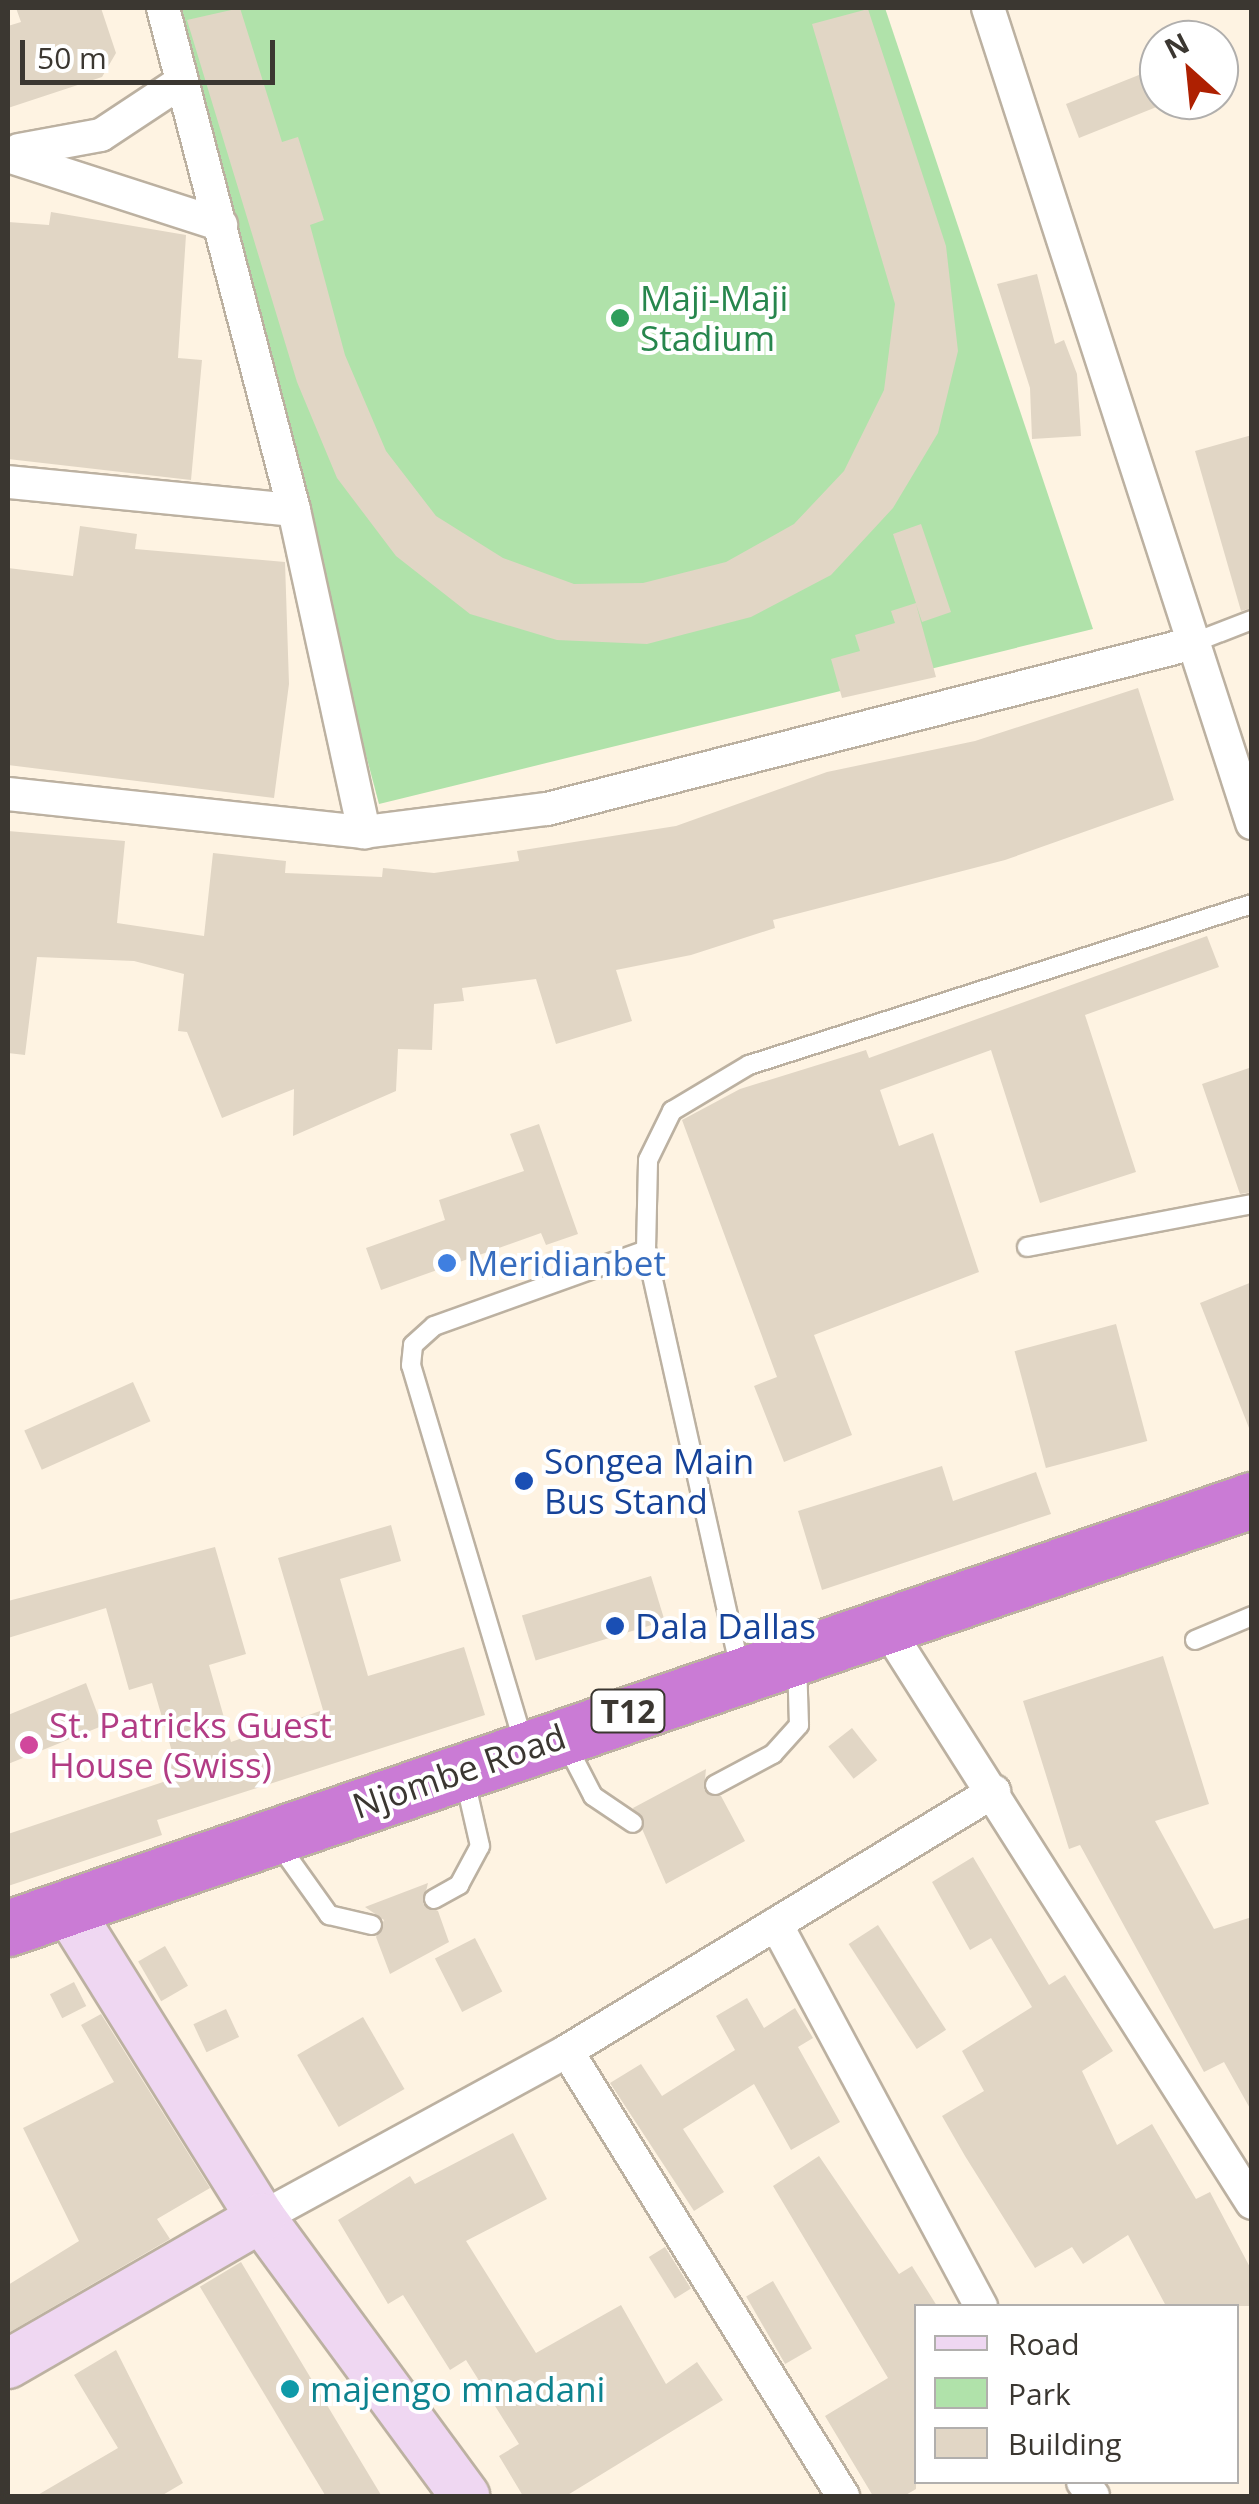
<!DOCTYPE html>
<html>
<head>
<meta charset="utf-8">
<style>
  body { margin:0 }
  #map { position:relative; width:1259px; height:2504px; overflow:hidden; background:#fef3e2; font-family:"Open Sans",sans-serif }
  div>[style] { position:absolute }
  .green>* { inset:0; background:#b0e2aa }
  .building>* { inset:0; background:#e1d6c5; transform-origin:0 0 }
  .roads { filter:drop-shadow(2px 0 #bcb1a1) drop-shadow(-2px 0 #bcb1a1) drop-shadow(0 2px #bcb1a1) drop-shadow(0 -2px #bcb1a1) }
  .lane>* { height:18px; margin:-9px; padding:0 9px; transform-origin:9px; border-radius:9px; background:#fff }
  .street>* { height:32px; margin:-16px; padding:0 16px; transform-origin:16px; border-radius:16px; background:#fff }
  .secondary>* { height:48px; margin:-24px; padding:0 24px; transform-origin:24px; border-radius:24px; background:#efd7f2 }
  .highway>* { height:55px; margin:-27.5px; padding:0 27.5px; transform-origin:27.5px; border-radius:27.5px; background:#ca7bd5 }
  .dots>* { width:28px; height:28px; translate:-50% -50%; box-sizing:border-box; border:5px solid #fff; border-radius:50% }
  span { translate:-50% -50%; white-space:nowrap; text-align:center; line-height:1.15; -webkit-text-stroke:8px #fff; paint-order:stroke }
  .shield-label span { padding:2px 8px; background:#fff; border:2px solid; border-radius:8px; -webkit-text-stroke-width:0 }
  .shield-label { font-size:32px; color:#3b3731; font-weight:700 }
  .leisure-label { font-size:35px; color:#27864d }
  .left { translate:0 -50%; text-align:left }
  .shop-label { font-size:35px; color:#366cbe }
  .transit-label { font-size:35px; color:#164399 }
  .hotel-label { font-size:35px; color:#b23c85 }
  .street-label { font-size:35px; color:#3b3731 }
  .culture-label { font-size:35px; color:#0d838f }
  .frame { position:absolute; inset:0; border:10px solid #3b3731; pointer-events:none }
  .legend { position:absolute; left:914px; top:2304px; width:325px; height:180px; box-sizing:border-box; background:#fff; border:2px solid #b1afad; margin:0; padding:12px 18px; list-style:none; font-size:30px; color:#3b3731 }
  .legend li { display:flex; align-items:center; gap:20px; height:50px }
  .legend b { width:50px; border:2px solid #b1afad }
  .north { position:absolute; left:1139px; top:20px; width:100px; height:100px; box-sizing:border-box; background:#fff; border:2px solid #b1afad; border-radius:50%; rotate:333deg; font-size:28px; font-weight:700; line-height:40px; text-align:center; color:#3b3731 }
  .north::after { content:''; display:block; margin:auto; width:35px; height:45px; background:#ae2001; clip-path:polygon(50% 0,100% 100%,50% 72%,0 100%) }
  .scale { position:absolute; left:20px; top:40px; width:255px; height:45px; box-sizing:border-box; border:5px solid #3b3731; border-top:0; padding-left:12px; font-size:30px; line-height:35px; white-space:nowrap; color:#3b3731; -webkit-text-stroke:8px #fff; paint-order:stroke }
</style>
</head>
<body>
<div id="map">
  <div class="green">
    <div style="clip-path:polygon(168px 8px,885px 8px,1093px 629px,379px 804px)"></div>
  </div>
  <div class="building">
    <div style="clip-path:polygon(16px 8px,101px 8px,116px 53px,102px 77px,8px 108px,8px 26px,21px 22px)"></div>
    <div style="clip-path:polygon(240px 8px,282px 142px,298px 137px,324px 220px,310px 225px,345px 355px,386px 451px,436px 516px,503px 558px,574px 584px,643px 583px,726px 562px,794px 524px,844px 471px,884px 390px,895px 304px,812px 24px,868px 9px,946px 246px,958px 351px,938px 433px,893px 508px,831px 575px,751px 617px,647px 644px,557px 640px,470px 614px,396px 556px,337px 478px,297px 382px,187px 20px)"></div>
    <div style="clip-path:polygon(1159px 67px,1159px 106px,1079px 138px,1066px 104px)"></div>
    <div style="clip-path:polygon(51px 212px,186px 235px,178px 358px,202px 360px,191px 480px,8px 459px,8px 222px,49px 225px)"></div>
    <div style="clip-path:polygon(1037px 274px,1055px 344px,1064px 340px,1077px 374px,1081px 436px,1032px 439px,1030px 388px,997px 284px)"></div>
    <div style="clip-path:polygon(1252px 435px,1252px 608px,1241px 611px,1195px 451px)"></div>
    <div style="clip-path:polygon(921px 524px,951px 612px,922px 622px,916px 604px,936px 677px,842px 698px,831px 659px,860px 651px,855px 635px,895px 623px,891px 611px,916px 603px,893px 534px)"></div>
    <div style="clip-path:polygon(80px 526px,137px 534px,135px 549px,285px 562px,289px 684px,274px 798px,8px 765px,8px 568px,73px 576px)"></div>
    <div style="clip-path:polygon(1138px 688px,1174px 800px,1005px 860px,773px 920px,775px 928px,691px 955px,616px 970px,632px 1021px,556px 1044px,536px 979px,462px 988px,464px 1001px,434px 1004px,432px 1050px,398px 1049px,396px 1091px,293px 1136px,294px 1089px,222px 1118px,187px 1032px,178px 1031px,184px 974px,134px 961px,37px 957px,25px 1055px,8px 1053px,8px 831px,125px 841px,117px 923px,204px 936px,213px 853px,286px 861px,285px 873px,382px 877px,383px 868px,434px 873px,519px 861px,517px 851px,676px 826px,827px 772px,975px 741px)"></div>
    <div style="clip-path:polygon(1207px 936px,1219px 967px,1085px 1015px,1136px 1172px,1040px 1203px,991px 1050px,880px 1090px,899px 1146px,933px 1133px,979px 1272px,814px 1335px,852px 1435px,784px 1462px,754px 1386px,777px 1377px,682px 1120px,740px 1089px,866px 1050px,869px 1058px)"></div>
    <div style="clip-path:polygon(1252px 1067px,1252px 1192px,1240px 1194px,1202px 1084px)"></div>
    <div style="clip-path:polygon(539px 1124px,578px 1234px,546px 1245px,541px 1233px,381px 1290px,366px 1248px,445px 1220px,439px 1200px,524px 1171px,510px 1134px)"></div>
    <div style="clip-path:polygon(1252px 1282px,1252px 1428px,1249px 1428px,1200px 1303px)"></div>
    <div style="left:1116px;top:1324px;width:121px;height:105px;rotate:75deg"></div>
    <div style="left:133px;top:1382px;width:43px;height:119px;rotate:66deg"></div>
    <div style="clip-path:polygon(942px 1466px,953px 1501px,1036px 1472px,1051px 1514px,822px 1590px,798px 1511px)"></div>
    <div style="clip-path:polygon(391px 1525px,401px 1561px,340px 1579px,368px 1676px,464px 1647px,485px 1715px,157px 1820px,162px 1835px,8px 1886px,8px 1834px,172px 1779px,167px 1765px,175px 1762px,152px 1683px,129px 1690px,106px 1608px,8px 1638px,8px 1601px,215px 1547px,246px 1654px,209px 1665px,231px 1742px,323px 1710px,278px 1558px)"></div>
    <div style="left:651px;top:1576px;width:47px;height:135px;rotate:73deg"></div>
    <div style="clip-path:polygon(1163px 1656px,1209px 1804px,1155px 1821px,1214px 1929px,1252px 1917px,1252px 2112px,1224px 2062px,1204px 2072px,1080px 1845px,1069px 1849px,1023px 1701px)"></div>
    <div style="clip-path:polygon(86px 1683px,102px 1726px,8px 1764px,8px 1715px)"></div>
    <div style="left:852px;top:1728px;width:41px;height:30px;rotate:52deg"></div>
    <div style="clip-path:polygon(706px 1769px,704px 1790px,721px 1796px,745px 1841px,666px 1884px,633px 1808px)"></div>
    <div style="clip-path:polygon(973px 1857px,1049px 1985px,1065px 1975px,1113px 2051px,1082px 2071px,1117px 2145px,1152px 2124px,1196px 2199px,1210px 2192px,1252px 2271px,1252px 2306px,1166px 2306px,1128px 2235px,1083px 2264px,1072px 2247px,1035px 2268px,965px 2156px,942px 2116px,984px 2091px,962px 2051px,1032px 2007px,991px 1938px,970px 1950px,932px 1882px)"></div>
    <div style="clip-path:polygon(428px 1883px,423px 1904px,438px 1911px,449px 1942px,390px 1974px,376px 1937px,384px 1920px,365px 1907px)"></div>
    <div style="left:878px;top:1925px;width:125px;height:35px;rotate:57deg"></div>
    <div style="left:475px;top:1938px;width:60px;height:45px;rotate:63deg"></div>
    <div style="left:165px;top:1946px;width:46px;height:31px;rotate:60deg"></div>
    <div style="left:74px;top:1982px;width:27px;height:27px;rotate:63deg"></div>
    <div style="clip-path:polygon(747px 1998px,764px 2028px,795px 2008px,813px 2038px,798px 2047px,840px 2122px,791px 2150px,754px 2084px,683px 2129px,724px 2192px,694px 2211px,610px 2083px,641px 2064px,662px 2096px,735px 2050px,716px 2016px)"></div>
    <div style="left:226px;top:2009px;width:31px;height:36px;rotate:65deg"></div>
    <div style="clip-path:polygon(101px 2014px,210px 2188px,157px 2219px,170px 2239px,8px 2333px,8px 2285px,79px 2241px,23px 2128px,114px 2082px,81px 2025px)"></div>
    <div style="left:363px;top:2017px;width:83px;height:76px;rotate:60deg"></div>
    <div style="clip-path:polygon(513px 2133px,547px 2199px,466px 2241px,536px 2353px,621px 2305px,666px 2384px,697px 2362px,723px 2400px,566px 2496px,523px 2496px,499px 2456px,519px 2444px,466px 2360px,450px 2370px,403px 2295px,388px 2304px,338px 2220px,410px 2176px,415px 2184px)"></div>
    <div style="clip-path:polygon(819px 2156px,899px 2274px,912px 2266px,937px 2306px,916px 2306px,916px 2489px,904px 2496px,873px 2496px,825px 2416px,888px 2378px,773px 2186px)"></div>
    <div style="left:665px;top:2247px;width:49px;height:19px;rotate:58deg"></div>
    <div style="left:241px;top:2262px;width:274px;height:48px;rotate:59deg"></div>
    <div style="left:773px;top:2281px;width:78px;height:31px;rotate:60deg"></div>
    <div style="clip-path:polygon(116px 2350px,183px 2483px,161px 2496px,36px 2496px,118px 2448px,74px 2375px)"></div>
  </div>
  <div class="roads">
    <div class="lane">
      <div style="left:1190px;top:644px;width:66px;rotate:-21.2deg"></div>
      <div style="left:1027px;top:1247px;width:229px;rotate:-10.8deg"></div>
      <div style="left:1195px;top:1640px;width:62px;rotate:-22.8deg"></div>
      <div style="left:740px;top:1669px;width:429px;rotate:-102.6deg"></div>
      <div style="left:646px;top:1250px;width:90px;rotate:-88.7deg"></div>
      <div style="left:648px;top:1160px;width:55px;rotate:-63.9deg"></div>
      <div style="left:672px;top:1111px;width:90px;rotate:-30.9deg"></div>
      <div style="left:749px;top:1065px;width:528px;rotate:-17.75deg"></div>
      <div style="left:564px;top:1740px;width:63px;rotate:62.6deg"></div>
      <div style="left:593px;top:1796px;width:48px;rotate:34deg"></div>
      <div style="left:524px;top:1744px;width:395px;rotate:-106.6deg"></div>
      <div style="left:411px;top:1365px;width:20px;rotate:-84deg"></div>
      <div style="left:413px;top:1345px;width:28px;rotate:-42deg"></div>
      <div style="left:434px;top:1326px;width:225px;rotate:-19.7deg"></div>
      <div style="left:715px;top:1785px;width:66px;rotate:-28.1deg"></div>
      <div style="left:773px;top:1754px;width:39px;rotate:-48deg"></div>
      <div style="left:799px;top:1725px;width:64px;rotate:-91.8deg"></div>
      <div style="left:277px;top:1842px;width:90px;rotate:54.5deg"></div>
      <div style="left:329px;top:1915px;width:44px;rotate:13.1deg"></div>
      <div style="left:434px;top:1899px;width:29px;rotate:-29deg"></div>
      <div style="left:459px;top:1885px;width:44px;rotate:-61.7deg"></div>
      <div style="left:480px;top:1846px;width:72px;rotate:-102.9deg"></div>
    </div>
    <div class="street">
      <div style="left:163px;top:8px;width:519px;rotate:75.37deg"></div>
      <div style="left:294px;top:510px;width:330px;rotate:77.7deg"></div>
      <div style="left:988px;top:8px;width:857px;rotate:72.05deg"></div>
      <div style="left:19px;top:150px;width:83px;rotate:-10.4deg"></div>
      <div style="left:101px;top:135px;width:96px;rotate:-33.5deg"></div>
      <div style="left:8px;top:156px;width:224px;rotate:17.9deg"></div>
      <div style="left:8px;top:482px;width:287px;rotate:5.6deg"></div>
      <div style="left:8px;top:794px;width:358px;rotate:6.1deg"></div>
      <div style="left:364px;top:832px;width:184px;rotate:-7.2deg"></div>
      <div style="left:547px;top:809px;width:664px;rotate:-14.39deg"></div>
      <div style="left:883px;top:1622px;width:688px;rotate:57.58deg"></div>
      <div style="left:776px;top:1924px;width:434px;rotate:61.8deg"></div>
      <div style="left:567px;top:2051px;width:524px;rotate:58.19deg"></div>
      <div style="left:261px;top:2218px;width:349px;rotate:-28.6deg"></div>
      <div style="left:567px;top:2051px;width:500px;rotate:-31.3deg"></div>
      <div style="left:1083px;top:2482px;width:17px;rotate:54deg"></div>
    </div>
    <div class="secondary">
      <div style="left:66px;top:1906px;width:368px;rotate:58deg"></div>
      <div style="left:261px;top:2218px;width:345px;rotate:53.7deg"></div>
      <div style="left:8px;top:2364px;width:292px;rotate:-30deg"></div>
    </div>
    <div class="highway">
      <div style="left:8px;top:1928px;width:1316px;rotate:-18.99deg"></div>
    </div>
  </div>
  <div class="dots">
    <div style="left:620px;top:318px;background:#2e9e5b"></div>
    <div style="left:447px;top:1263px;background:#3f7fe0"></div>
    <div style="left:524px;top:1481px;background:#1a4fb4"></div>
    <div style="left:615px;top:1626px;background:#1a4fb4"></div>
    <div style="left:29px;top:1745px;background:#d1479c"></div>
    <div style="left:290px;top:2389px;background:#0f9aa8"></div>
  </div>
  <div class="shield-label">
    <span style="left:628px;top:1711px">T12</span>
  </div>
  <div class="leisure-label">
    <span class="left" style="left:640px;top:318px">Maji-Maji<br>Stadium</span>
  </div>
  <div class="shop-label">
    <span class="left" style="left:467px;top:1263px">Meridianbet</span>
  </div>
  <div class="transit-label">
    <span class="left" style="left:544px;top:1481px">Songea Main<br>Bus Stand</span>
    <span class="left" style="left:635px;top:1626px">Dala Dallas</span>
  </div>
  <div class="hotel-label">
    <span class="left" style="left:49px;top:1745px">St. Patricks Guest<br>House (Swiss)</span>
  </div>
  <div class="street-label">
    <span style="left:459px;top:1771px;rotate:-19deg">Njombe Road</span>
  </div>
  <div class="culture-label">
    <span class="left" style="left:310px;top:2389px">majengo mnadani</span>
  </div>
  <div class="frame"></div>
  <ul class="legend">
  <li><b style="height:12px;background:#efd7f2"></b>Road</li>
  <li><b style="height:28px;background:#b0e2aa"></b>Park</li>
  <li><b style="height:28px;background:#e1d6c5"></b>Building</li>
  </ul>
  <div class="north">N</div>
  <div class="scale">50 m</div>
</div>
</body>
</html>
